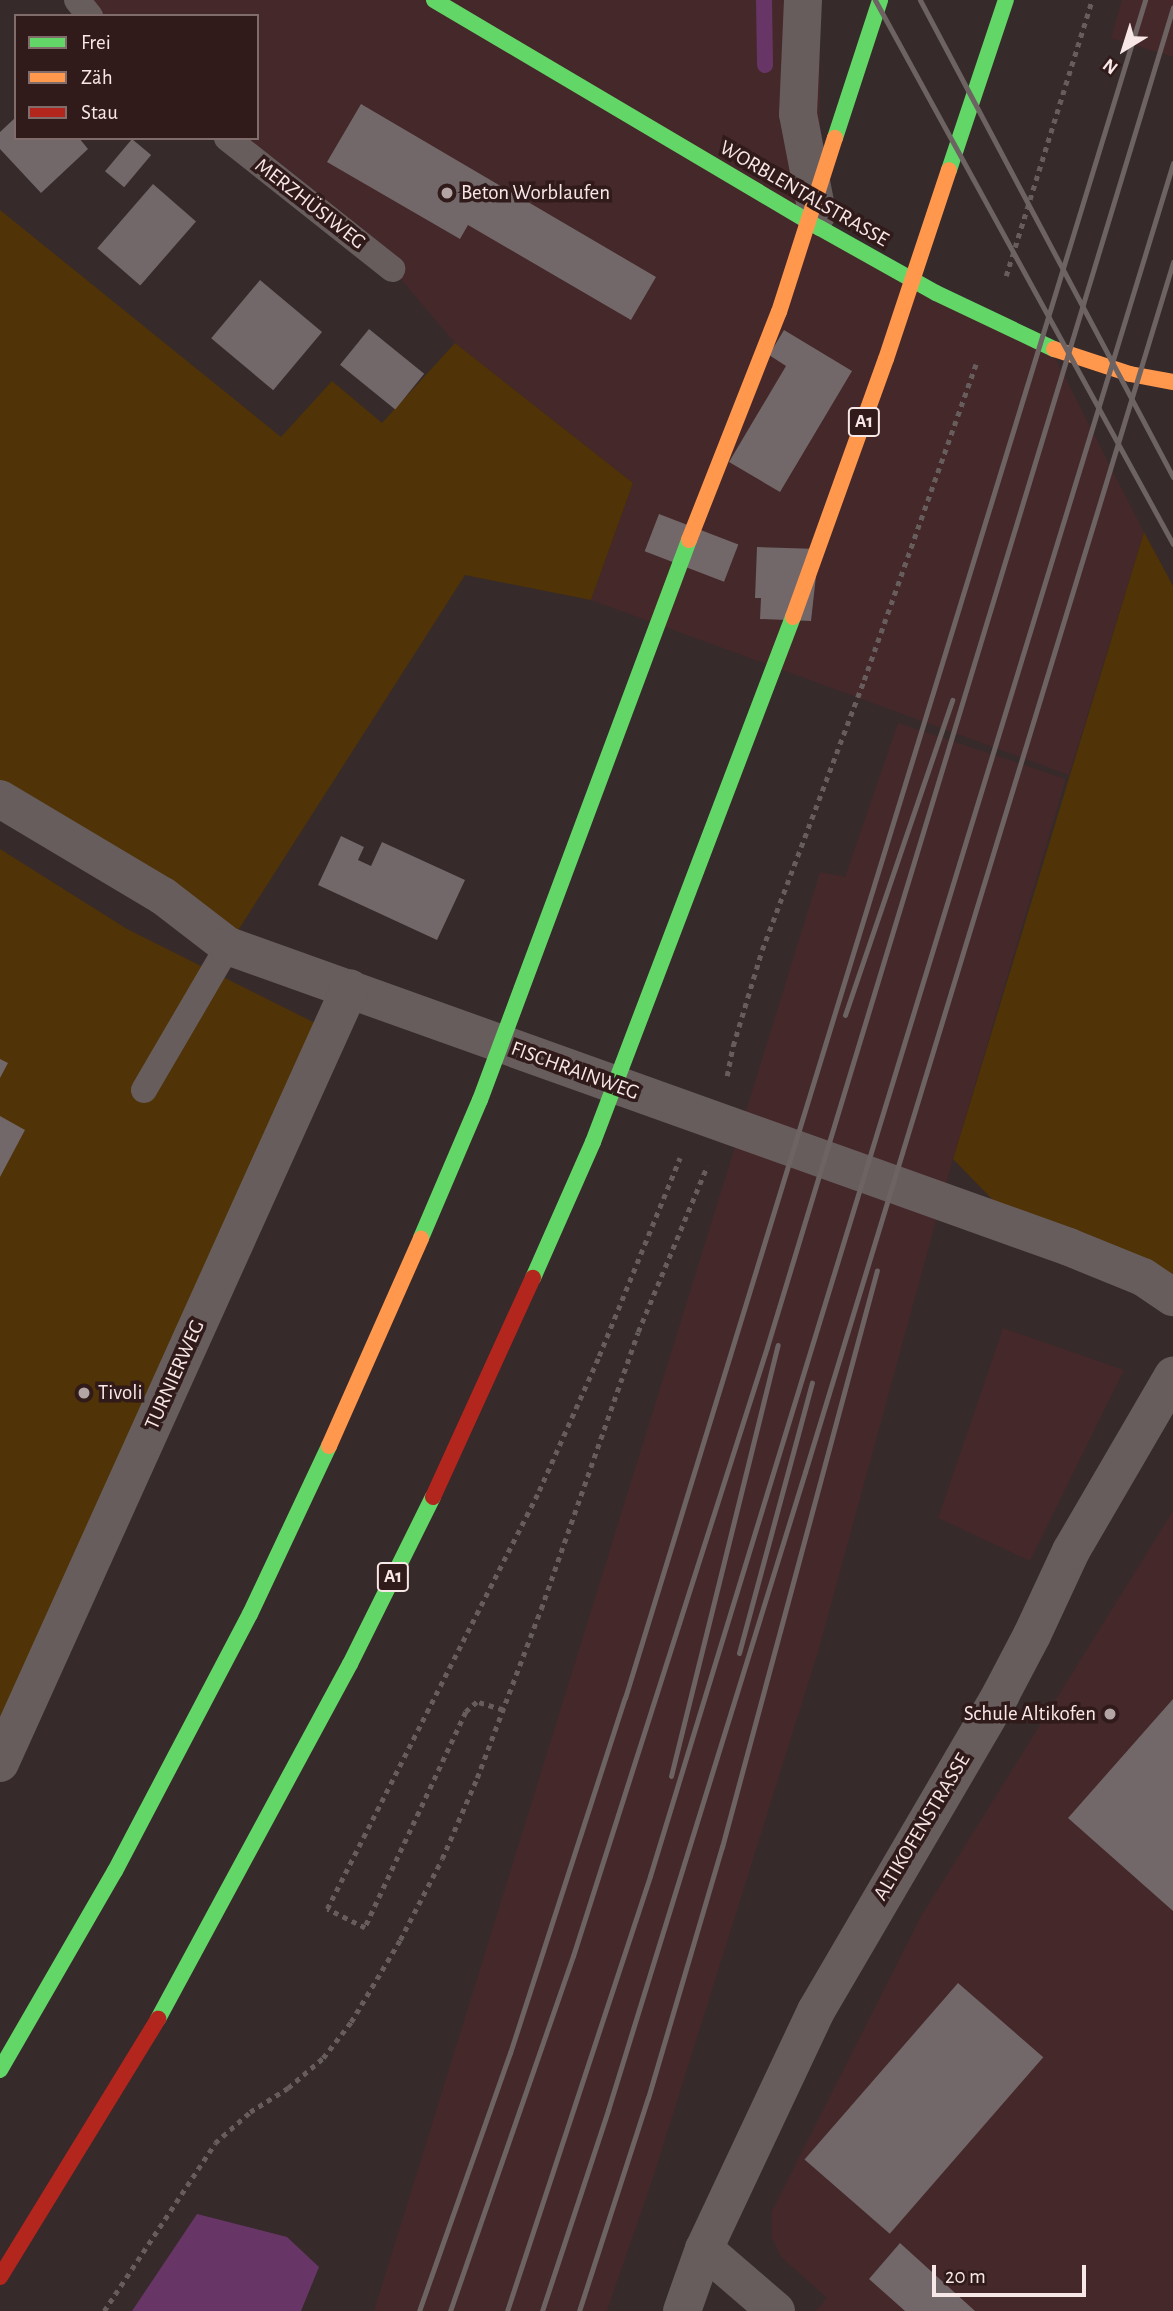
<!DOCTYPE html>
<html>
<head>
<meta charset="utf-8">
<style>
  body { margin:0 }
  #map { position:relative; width:1173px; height:2311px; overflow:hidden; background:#362a2a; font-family:"Alegreya Sans",sans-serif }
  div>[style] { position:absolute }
  .built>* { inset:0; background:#452829 }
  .green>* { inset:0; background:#503306 }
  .water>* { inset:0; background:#673666 }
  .stream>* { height:16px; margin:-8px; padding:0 8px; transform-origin:8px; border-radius:8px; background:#673666 }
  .building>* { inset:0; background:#726769; transform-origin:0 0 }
  .path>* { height:4.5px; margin-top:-2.25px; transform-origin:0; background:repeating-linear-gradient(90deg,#675d5d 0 5px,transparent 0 10px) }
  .lane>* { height:26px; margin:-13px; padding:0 13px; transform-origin:13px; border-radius:13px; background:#675d5d }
  .street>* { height:38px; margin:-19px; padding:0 19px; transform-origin:19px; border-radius:19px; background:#675d5d }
  .fast>* { height:16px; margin:-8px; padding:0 8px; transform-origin:8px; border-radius:8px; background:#63d668 }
  .slow>* { height:16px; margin:-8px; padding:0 8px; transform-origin:8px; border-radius:8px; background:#ff974d }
  .jam>* { height:16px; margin:-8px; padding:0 8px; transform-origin:8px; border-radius:8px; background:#b3261e }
  .rail>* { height:5px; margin:-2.5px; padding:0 2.5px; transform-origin:2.5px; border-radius:2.5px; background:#6d6363 }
  .dots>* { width:19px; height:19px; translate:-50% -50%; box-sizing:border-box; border:4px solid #311a1a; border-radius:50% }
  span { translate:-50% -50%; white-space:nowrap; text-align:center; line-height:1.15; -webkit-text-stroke:7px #311a1a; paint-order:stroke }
  .shield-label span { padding:2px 5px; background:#311a1a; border:2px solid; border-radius:5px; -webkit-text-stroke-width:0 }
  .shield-label { font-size:19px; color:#f8e7e7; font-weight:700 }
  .poi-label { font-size:21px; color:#f8e7e7 }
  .left { translate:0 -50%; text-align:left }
  .right { translate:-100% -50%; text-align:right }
  .street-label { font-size:21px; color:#f8e7e7 }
  .legend { position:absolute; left:14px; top:14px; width:245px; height:126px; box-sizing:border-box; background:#311a1a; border:2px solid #816c6c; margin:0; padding:9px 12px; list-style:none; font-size:21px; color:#f8e7e7 }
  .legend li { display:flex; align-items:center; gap:14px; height:35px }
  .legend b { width:35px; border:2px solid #816c6c }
  .north { position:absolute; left:1089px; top:14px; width:70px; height:70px; -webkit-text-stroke:5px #311a1a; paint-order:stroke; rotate:218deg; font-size:19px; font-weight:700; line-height:28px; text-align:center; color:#f8e7e7 }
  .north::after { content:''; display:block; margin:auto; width:24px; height:32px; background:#f8e7e7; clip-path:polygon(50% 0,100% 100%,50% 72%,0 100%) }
  .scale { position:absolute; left:932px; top:2265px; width:154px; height:32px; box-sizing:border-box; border:4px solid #f8e7e7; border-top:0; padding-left:9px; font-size:21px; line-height:24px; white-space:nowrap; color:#f8e7e7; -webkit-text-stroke:5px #311a1a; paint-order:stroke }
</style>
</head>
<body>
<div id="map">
  <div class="built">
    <div style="clip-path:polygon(77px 0,820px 0,820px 228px,1050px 348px,1144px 532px,1069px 775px,591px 600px,633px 483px,455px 343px,392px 269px,227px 138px,257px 138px,257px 16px,90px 16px)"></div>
    <div style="clip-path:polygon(1122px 0,1173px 0,1173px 57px,1111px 38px)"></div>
    <div style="clip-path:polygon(898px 723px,1066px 779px,953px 1159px,818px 1652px,653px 2178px,607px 2311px,374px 2311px,820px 872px,845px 877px)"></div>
    <div style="clip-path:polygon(1003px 1328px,1124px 1370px,1030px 1561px,938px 1518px)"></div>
    <div style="clip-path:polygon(1173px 1511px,1173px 2311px,815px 2311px,827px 2298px,781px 2257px,772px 2238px,772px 2211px,920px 1918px)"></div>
  </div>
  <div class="green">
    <div style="clip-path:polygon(0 210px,281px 437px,332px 381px,382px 423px,455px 343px,633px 483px,591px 600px,465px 575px,228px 946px,0 799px)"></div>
    <div style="clip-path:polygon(1144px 532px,1173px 586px,1173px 1297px,1023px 1231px,953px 1159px)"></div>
    <div style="clip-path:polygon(0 849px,127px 929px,331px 1031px,0 1763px)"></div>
  </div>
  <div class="water">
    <div style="clip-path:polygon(197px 2214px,287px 2237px,319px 2267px,301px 2311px,132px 2311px)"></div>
  </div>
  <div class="stream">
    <div style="left:764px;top:0;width:65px;rotate:89.1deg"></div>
  </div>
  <div class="building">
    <div style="clip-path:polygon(361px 104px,656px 277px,631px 320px,468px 225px,460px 239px,327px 162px)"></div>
    <div style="clip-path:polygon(16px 117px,16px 138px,79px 138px,88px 149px,41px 193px,0 149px,0 132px)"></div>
    <div style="left:132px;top:139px;width:25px;height:42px;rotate:40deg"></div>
    <div style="left:153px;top:184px;width:57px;height:85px;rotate:41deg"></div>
    <div style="left:260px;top:280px;width:81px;height:76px;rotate:40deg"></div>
    <div style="left:369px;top:329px;width:71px;height:46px;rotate:39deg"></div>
    <div style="clip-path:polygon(784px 330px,852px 371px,780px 492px,729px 462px,786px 366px,769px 355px)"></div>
    <div style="left:659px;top:514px;width:85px;height:40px;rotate:21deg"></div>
    <div style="clip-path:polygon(757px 547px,819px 549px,811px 621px,760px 619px,761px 598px,755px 598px)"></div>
    <div style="clip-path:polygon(341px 836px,364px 847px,358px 860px,371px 866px,382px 842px,465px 880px,437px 940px,318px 885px)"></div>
    <div style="clip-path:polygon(0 1059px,8px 1063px,0 1078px)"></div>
    <div style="clip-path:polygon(0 1116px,25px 1130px,0 1177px)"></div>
    <div style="clip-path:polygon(1173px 1699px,1173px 1911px,1068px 1818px)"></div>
    <div style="left:958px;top:1983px;width:113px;height:234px;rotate:41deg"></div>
    <div style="clip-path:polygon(900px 2243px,975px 2311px,905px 2311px,869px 2279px)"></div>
  </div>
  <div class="path">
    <div style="left:1006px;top:276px;width:289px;rotate:-72.7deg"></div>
    <div style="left:727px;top:1076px;width:31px;rotate:-79deg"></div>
    <div style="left:733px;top:1046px;width:100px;rotate:-73.2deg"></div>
    <div style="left:762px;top:950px;width:289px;rotate:-69.3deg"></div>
    <div style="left:864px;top:680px;width:335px;rotate:-70.5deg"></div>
    <div style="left:503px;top:1710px;width:27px;rotate:-163deg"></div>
    <div style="left:477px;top:1702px;width:15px;rotate:138deg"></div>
    <div style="left:466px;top:1712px;width:238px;rotate:115.1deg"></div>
    <div style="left:365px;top:1928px;width:42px;rotate:-153.4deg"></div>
    <div style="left:327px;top:1909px;width:469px;rotate:-63.1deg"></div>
    <div style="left:539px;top:1491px;width:148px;rotate:-66deg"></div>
    <div style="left:599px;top:1356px;width:214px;rotate:-67.8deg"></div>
    <div style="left:104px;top:2311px;width:201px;rotate:-56.5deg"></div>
    <div style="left:215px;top:2143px;width:47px;rotate:-41.5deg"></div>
    <div style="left:250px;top:2112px;width:45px;rotate:-32.3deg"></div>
    <div style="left:288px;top:2088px;width:46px;rotate:-40.6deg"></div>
    <div style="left:323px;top:2058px;width:46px;rotate:-52.1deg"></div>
    <div style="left:351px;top:2022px;width:96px;rotate:-59.1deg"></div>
    <div style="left:400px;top:1940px;width:91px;rotate:-62.6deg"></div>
    <div style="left:442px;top:1859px;width:88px;rotate:-66.6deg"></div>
    <div style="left:477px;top:1778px;width:181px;rotate:-69.3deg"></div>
    <div style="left:541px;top:1609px;width:293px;rotate:-70.7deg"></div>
    <div style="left:638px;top:1332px;width:180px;rotate:-67.4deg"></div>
  </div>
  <div class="lane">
    <div style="left:77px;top:0;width:21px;rotate:51deg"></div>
    <div style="left:227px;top:138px;width:211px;rotate:38.4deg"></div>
    <div style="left:144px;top:1090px;width:167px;rotate:-59.7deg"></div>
  </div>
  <div class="street">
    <div style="left:803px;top:0;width:114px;rotate:92.5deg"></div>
    <div style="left:798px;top:114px;width:101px;rotate:79.1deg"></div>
    <div style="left:0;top:799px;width:190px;rotate:30.8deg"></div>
    <div style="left:163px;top:896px;width:82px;rotate:37.6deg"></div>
    <div style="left:228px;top:946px;width:893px;rotate:19.69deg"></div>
    <div style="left:1069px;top:1247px;width:80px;rotate:22.1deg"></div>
    <div style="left:1143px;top:1277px;width:36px;rotate:34deg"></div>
    <div style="left:0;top:1763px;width:850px;rotate:-65.7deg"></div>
    <div style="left:704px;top:2249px;width:95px;rotate:40.7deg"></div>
    <div style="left:682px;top:2311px;width:66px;rotate:-70.5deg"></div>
    <div style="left:704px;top:2249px;width:263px;rotate:-64.8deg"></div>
    <div style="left:816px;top:2011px;width:367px;rotate:-59.7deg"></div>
    <div style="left:1001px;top:1694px;width:67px;rotate:-62.3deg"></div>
    <div style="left:1032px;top:1635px;width:93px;rotate:-65.1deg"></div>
    <div style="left:1071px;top:1551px;width:203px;rotate:-59.8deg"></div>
  </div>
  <div class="fast">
    <div style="left:434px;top:0;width:448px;rotate:30.6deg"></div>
    <div style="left:820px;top:228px;width:133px;rotate:29.3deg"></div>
    <div style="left:936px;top:293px;width:131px;rotate:25.4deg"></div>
    <div style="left:835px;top:138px;width:145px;rotate:-71.9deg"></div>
    <div style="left:949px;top:170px;width:179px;rotate:-71.5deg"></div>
    <div style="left:421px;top:1238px;width:150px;rotate:-66.9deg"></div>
    <div style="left:480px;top:1100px;width:598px;rotate:-69.53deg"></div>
    <div style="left:533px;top:1278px;width:149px;rotate:-66.2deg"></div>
    <div style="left:593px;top:1142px;width:562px;rotate:-69.15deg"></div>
    <div style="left:158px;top:2019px;width:404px;rotate:-61.6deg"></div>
    <div style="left:350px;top:1664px;width:186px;rotate:-63.6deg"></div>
    <div style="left:0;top:2070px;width:230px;rotate:-60deg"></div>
    <div style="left:115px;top:1871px;width:290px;rotate:-62.3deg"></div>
    <div style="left:250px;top:1614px;width:186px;rotate:-64.8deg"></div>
  </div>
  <div class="slow">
    <div style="left:1054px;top:349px;width:80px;rotate:18.2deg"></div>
    <div style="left:1130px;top:374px;width:44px;rotate:10.5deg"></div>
    <div style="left:689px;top:540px;width:245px;rotate:-68.5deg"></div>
    <div style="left:779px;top:312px;width:183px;rotate:-72.2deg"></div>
    <div style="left:793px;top:617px;width:274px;rotate:-70.2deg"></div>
    <div style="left:886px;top:359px;width:199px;rotate:-71.6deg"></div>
    <div style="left:329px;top:1446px;width:227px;rotate:-66.1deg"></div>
  </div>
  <div class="jam">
    <div style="left:433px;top:1497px;width:241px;rotate:-65.5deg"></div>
    <div style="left:0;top:2277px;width:303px;rotate:-58.5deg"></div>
  </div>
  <div class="rail">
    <div style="left:875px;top:0;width:620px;rotate:61.29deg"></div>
    <div style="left:920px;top:0;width:540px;rotate:62.06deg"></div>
    <div style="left:845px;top:1015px;width:333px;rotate:-71.2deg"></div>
    <div style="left:739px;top:1653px;width:280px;rotate:-74.9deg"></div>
    <div style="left:671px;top:1776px;width:444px;rotate:-76.1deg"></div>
    <div style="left:419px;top:2311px;width:274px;rotate:-70.6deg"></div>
    <div style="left:510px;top:2053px;width:373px;rotate:-72.1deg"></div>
    <div style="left:625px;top:1698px;width:1776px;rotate:-72.97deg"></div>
    <div style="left:450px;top:2311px;width:376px;rotate:-70.9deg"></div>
    <div style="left:573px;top:1956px;width:639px;rotate:-72.33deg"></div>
    <div style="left:767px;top:1347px;width:1400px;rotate:-73.14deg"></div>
    <div style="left:507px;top:2311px;width:458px;rotate:-71.8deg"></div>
    <div style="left:650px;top:1876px;width:1791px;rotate:-73.02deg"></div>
    <div style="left:542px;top:2311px;width:212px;rotate:-71.8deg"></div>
    <div style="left:608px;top:2110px;width:668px;rotate:-72.84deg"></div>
    <div style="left:805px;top:1472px;width:1265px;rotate:-73.08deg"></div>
    <div style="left:579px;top:2311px;width:224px;rotate:-72.1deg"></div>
    <div style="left:648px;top:2098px;width:262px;rotate:-73.6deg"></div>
    <div style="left:722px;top:1847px;width:597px;rotate:-74.96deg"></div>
  </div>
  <div class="dots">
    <div style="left:447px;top:193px;background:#b4a5a5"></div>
    <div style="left:84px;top:1393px;background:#b4a5a5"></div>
    <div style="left:1110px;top:1714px;background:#b4a5a5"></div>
  </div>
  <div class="shield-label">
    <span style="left:864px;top:422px">A1</span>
    <span style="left:393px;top:1577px">A1</span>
  </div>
  <div class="poi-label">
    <span class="left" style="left:461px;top:193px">Beton Worblaufen</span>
    <span class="left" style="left:98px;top:1393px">Tivoli</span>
    <span class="right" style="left:1096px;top:1714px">Schule Altikofen</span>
  </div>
  <div class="street-label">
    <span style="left:804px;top:194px;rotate:30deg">WORBLENTALSTRASSE</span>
    <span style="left:310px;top:204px;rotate:38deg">MERZHÜSIWEG</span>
    <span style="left:575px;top:1071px;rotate:20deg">FISCHRAINWEG</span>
    <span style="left:175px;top:1375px;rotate:-66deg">TURNIERWEG</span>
    <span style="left:922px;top:1827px;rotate:-59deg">ALTIKOFENSTRASSE</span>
  </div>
  <ul class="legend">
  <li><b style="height:9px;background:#63d668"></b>Frei</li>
  <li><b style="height:9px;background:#ff974d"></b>Zäh</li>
  <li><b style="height:9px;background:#b3261e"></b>Stau</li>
  </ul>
  <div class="north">N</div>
  <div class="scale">20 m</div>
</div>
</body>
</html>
